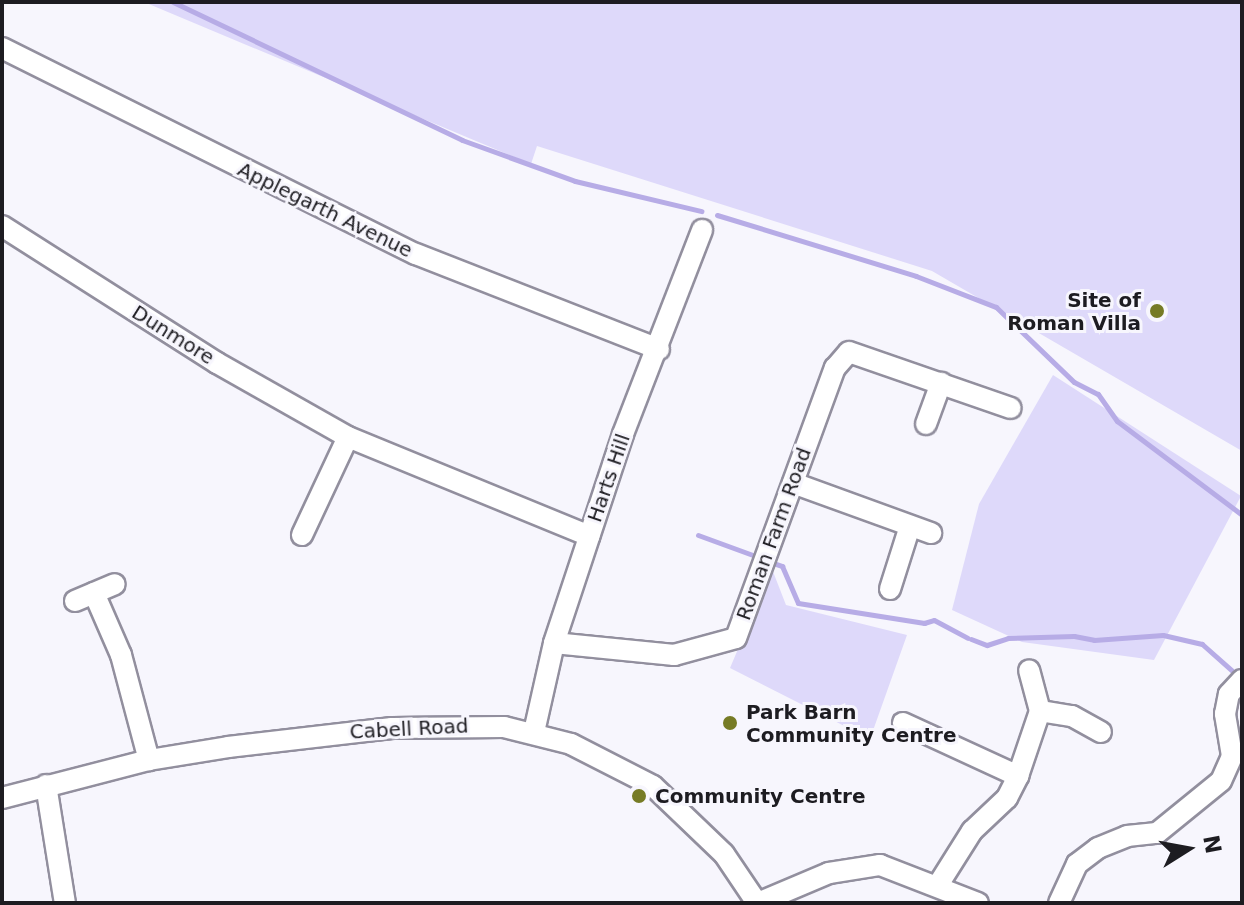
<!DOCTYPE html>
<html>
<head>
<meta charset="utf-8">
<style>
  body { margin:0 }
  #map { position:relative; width:1244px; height:905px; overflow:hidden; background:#f7f6fd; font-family:"DejaVu Sans",sans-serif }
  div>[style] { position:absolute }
  .green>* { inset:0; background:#ded9fa }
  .stream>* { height:5px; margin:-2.5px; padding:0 2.5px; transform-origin:2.5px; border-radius:2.5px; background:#b7ace6 }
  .roads { filter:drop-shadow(2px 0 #928f9e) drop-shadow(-2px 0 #928f9e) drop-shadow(0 2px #928f9e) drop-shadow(0 -2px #928f9e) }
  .street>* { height:20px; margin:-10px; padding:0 10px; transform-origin:10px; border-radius:10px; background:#fff }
  .dots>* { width:22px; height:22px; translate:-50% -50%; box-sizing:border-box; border:4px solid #f7f6fd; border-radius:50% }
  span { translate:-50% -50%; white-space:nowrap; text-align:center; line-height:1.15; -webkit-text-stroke:6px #f7f6fd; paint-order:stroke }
  .street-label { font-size:20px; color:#1d1c21 }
  .poi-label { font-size:20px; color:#1d1c21; font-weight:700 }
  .right { translate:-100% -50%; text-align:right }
  .left { translate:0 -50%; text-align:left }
  .frame { position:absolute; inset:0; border:4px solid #1d1c21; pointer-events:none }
  .north { position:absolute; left:1148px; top:809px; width:80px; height:80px; -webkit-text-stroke:6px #f7f6fd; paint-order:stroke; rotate:79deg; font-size:22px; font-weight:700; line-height:32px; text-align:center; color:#1d1c21 }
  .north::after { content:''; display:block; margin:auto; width:28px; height:36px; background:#1d1c21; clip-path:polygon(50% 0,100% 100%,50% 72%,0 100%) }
</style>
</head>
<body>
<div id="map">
  <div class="green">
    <div style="clip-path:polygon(144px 2px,1242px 2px,1242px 451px,932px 271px,537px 146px,531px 164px)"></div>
    <div style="clip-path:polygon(1053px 375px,1241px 496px,1154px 660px,1022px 642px,952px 610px,979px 504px)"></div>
    <div style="clip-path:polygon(772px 569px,786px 605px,907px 635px,870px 739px,730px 668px)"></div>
  </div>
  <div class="stream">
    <div style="left:173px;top:2px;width:320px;rotate:25.5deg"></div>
    <div style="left:462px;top:140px;width:120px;rotate:19.9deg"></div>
    <div style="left:575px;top:181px;width:130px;rotate:13.4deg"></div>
    <div style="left:717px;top:215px;width:208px;rotate:17deg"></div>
    <div style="left:916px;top:276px;width:86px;rotate:21.2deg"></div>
    <div style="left:996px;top:307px;width:108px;rotate:43.9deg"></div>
    <div style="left:1074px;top:382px;width:27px;rotate:27deg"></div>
    <div style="left:1098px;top:394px;width:33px;rotate:55deg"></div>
    <div style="left:1117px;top:421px;width:156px;rotate:36.9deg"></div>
    <div style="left:698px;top:535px;width:67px;rotate:20.1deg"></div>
    <div style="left:770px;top:562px;width:13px;rotate:18deg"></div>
    <div style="left:782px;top:566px;width:40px;rotate:66.6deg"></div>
    <div style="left:798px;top:603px;width:128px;rotate:9deg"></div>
    <div style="left:924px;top:623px;width:10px;rotate:-17deg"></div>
    <div style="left:934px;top:620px;width:38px;rotate:28deg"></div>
    <div style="left:971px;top:639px;width:17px;rotate:21deg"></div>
    <div style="left:987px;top:645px;width:22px;rotate:-18deg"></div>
    <div style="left:1008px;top:638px;width:66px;rotate:-1.7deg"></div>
    <div style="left:1074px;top:636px;width:20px;rotate:11deg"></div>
    <div style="left:1094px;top:640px;width:69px;rotate:-4.1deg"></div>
    <div style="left:1163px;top:635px;width:40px;rotate:13deg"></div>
    <div style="left:1202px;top:644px;width:48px;rotate:41.6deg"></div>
  </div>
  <div class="roads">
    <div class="street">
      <div style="left:2px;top:48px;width:462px;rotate:26.5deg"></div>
      <div style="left:416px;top:254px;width:261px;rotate:21.4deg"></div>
      <div style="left:2px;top:226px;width:255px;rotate:32.5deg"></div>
      <div style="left:217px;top:363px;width:150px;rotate:29.5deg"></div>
      <div style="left:348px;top:437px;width:261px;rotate:22.3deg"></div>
      <div style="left:926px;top:424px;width:44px;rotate:-69.9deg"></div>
      <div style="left:793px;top:483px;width:147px;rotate:19.9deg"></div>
      <div style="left:302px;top:535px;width:108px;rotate:-64.9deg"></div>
      <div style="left:890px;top:589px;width:66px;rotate:-72.4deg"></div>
      <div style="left:94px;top:593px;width:68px;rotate:66.5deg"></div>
      <div style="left:121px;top:655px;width:109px;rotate:75.1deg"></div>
      <div style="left:75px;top:601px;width:43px;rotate:-23deg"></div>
      <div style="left:554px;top:643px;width:121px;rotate:5.7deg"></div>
      <div style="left:674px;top:655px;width:64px;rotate:-15.3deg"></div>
      <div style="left:736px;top:638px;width:288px;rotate:-69.9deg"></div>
      <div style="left:835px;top:368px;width:21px;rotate:-49deg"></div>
      <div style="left:849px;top:352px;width:171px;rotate:19.1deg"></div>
      <div style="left:1040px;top:711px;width:32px;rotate:9deg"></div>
      <div style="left:1072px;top:716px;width:33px;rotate:29deg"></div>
      <div style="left:903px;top:723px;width:127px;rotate:24.7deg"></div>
      <div style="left:534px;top:732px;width:91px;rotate:-77.3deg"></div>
      <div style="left:554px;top:643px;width:220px;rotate:-71.7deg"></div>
      <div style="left:623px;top:434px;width:219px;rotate:-68.8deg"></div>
      <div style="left:46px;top:785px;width:120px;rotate:80.9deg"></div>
      <div style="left:2px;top:798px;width:152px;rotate:-14.5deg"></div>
      <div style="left:149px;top:760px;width:80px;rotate:-9.3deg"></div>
      <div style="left:228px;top:747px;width:165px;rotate:-6.6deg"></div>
      <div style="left:392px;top:728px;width:112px;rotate:-0.5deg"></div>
      <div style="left:504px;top:727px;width:69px;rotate:14.2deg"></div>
      <div style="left:571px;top:744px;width:92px;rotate:27.1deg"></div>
      <div style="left:653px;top:786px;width:98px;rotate:43.8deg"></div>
      <div style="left:724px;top:854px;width:59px;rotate:56deg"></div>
      <div style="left:938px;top:885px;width:64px;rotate:-57.8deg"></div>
      <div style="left:972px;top:831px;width:48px;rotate:-43.3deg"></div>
      <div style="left:1007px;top:798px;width:25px;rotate:-63deg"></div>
      <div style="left:1018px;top:776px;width:69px;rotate:-71.3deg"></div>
      <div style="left:1040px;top:711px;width:42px;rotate:-105deg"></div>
      <div style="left:758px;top:903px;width:77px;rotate:-22.9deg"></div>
      <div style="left:829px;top:873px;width:52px;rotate:-8.9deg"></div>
      <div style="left:880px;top:865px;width:105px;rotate:21.2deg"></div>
      <div style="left:1059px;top:903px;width:43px;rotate:-65.2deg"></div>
      <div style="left:1077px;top:864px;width:26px;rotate:-37deg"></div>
      <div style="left:1098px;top:848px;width:31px;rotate:-22deg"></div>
      <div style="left:1127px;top:836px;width:30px;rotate:-6deg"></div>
      <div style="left:1157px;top:833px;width:82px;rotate:-39.1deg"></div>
      <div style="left:1221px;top:781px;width:27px;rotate:-66deg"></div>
      <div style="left:1232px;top:756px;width:43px;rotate:-99.5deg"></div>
      <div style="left:1225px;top:714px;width:20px;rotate:-79deg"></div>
      <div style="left:1229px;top:694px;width:19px;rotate:-47deg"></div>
    </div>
  </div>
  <div class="dots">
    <div style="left:1157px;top:311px;background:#767b25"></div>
    <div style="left:730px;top:723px;background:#767b25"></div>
    <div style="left:639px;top:796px;background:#767b25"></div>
  </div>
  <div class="street-label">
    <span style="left:325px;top:210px;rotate:26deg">Applegarth Avenue</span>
    <span style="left:173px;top:335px;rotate:32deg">Dunmore</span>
    <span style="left:609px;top:478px;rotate:-71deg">Harts Hill</span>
    <span style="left:774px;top:534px;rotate:-70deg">Roman Farm Road</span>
    <span style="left:409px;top:729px;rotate:-3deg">Cabell Road</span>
  </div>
  <div class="poi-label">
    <span class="right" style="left:1141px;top:312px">Site of<br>Roman Villa</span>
    <span class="left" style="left:746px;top:724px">Park Barn<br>Community Centre</span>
    <span class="left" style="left:655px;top:796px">Community Centre</span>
  </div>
  <div class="frame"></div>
  <div class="north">N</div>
</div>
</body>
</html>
